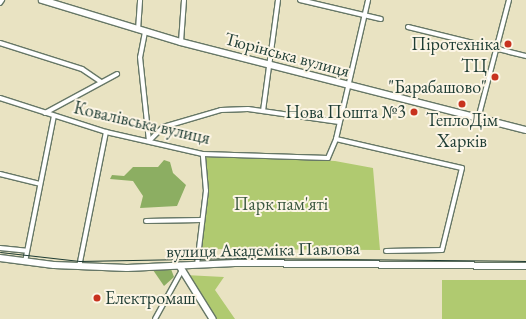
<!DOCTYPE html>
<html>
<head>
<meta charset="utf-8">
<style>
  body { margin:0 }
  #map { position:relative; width:526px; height:319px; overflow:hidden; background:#e9e3c2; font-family:"EB Garamond",serif }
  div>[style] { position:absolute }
  .green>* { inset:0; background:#b0ca70; transform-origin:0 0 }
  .forest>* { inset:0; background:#8cae62 }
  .roads { filter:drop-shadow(1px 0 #676) drop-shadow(-1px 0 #676) drop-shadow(0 1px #676) drop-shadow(0 -1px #676) }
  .street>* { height:4px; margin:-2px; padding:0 2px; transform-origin:2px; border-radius:2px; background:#fff }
  .secondary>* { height:5.5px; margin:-2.75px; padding:0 2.75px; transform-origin:2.75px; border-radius:2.75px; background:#fff }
  .primary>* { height:6px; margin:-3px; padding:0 3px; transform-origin:3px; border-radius:3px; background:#fff }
  .tram>* { height:1px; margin:-0.5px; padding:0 0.5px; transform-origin:0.5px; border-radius:0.5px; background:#1f3d34 }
  .dots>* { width:11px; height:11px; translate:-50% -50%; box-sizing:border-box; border:2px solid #fcf5e5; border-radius:50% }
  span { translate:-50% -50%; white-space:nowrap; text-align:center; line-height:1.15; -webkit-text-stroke:4px #fcf5e5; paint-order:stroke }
  .poi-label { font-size:18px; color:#1f3d34 }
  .right { translate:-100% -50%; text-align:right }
  .left { translate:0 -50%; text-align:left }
  .street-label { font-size:18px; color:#1f3d34 }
  .park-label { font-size:18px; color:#3c5940 }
</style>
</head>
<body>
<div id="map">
  <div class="green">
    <div style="clip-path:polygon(205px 155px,335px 161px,373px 168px,380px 250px,200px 249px,207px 190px)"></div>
    <div style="clip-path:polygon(185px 275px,224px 277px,215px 290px,235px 319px,213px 319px)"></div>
    <div style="left:442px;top:280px;width:84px;height:40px"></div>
  </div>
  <div class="forest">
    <div style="clip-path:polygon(164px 160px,170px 162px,173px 173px,186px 185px,177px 206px,140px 208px,143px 196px,133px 181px,110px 179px,112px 175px,124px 176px,133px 167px,158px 167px)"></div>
    <div style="clip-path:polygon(171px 269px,174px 277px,164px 286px,153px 270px)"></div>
  </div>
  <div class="roads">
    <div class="street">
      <div style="left:300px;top:0;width:83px;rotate:13.2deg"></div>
      <div style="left:0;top:3px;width:4px;rotate:-56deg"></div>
      <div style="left:408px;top:27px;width:122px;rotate:13.8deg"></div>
      <div style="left:138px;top:30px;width:30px;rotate:-86deg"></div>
      <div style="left:145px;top:32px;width:25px;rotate:101deg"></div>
      <div style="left:140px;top:57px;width:84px;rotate:83.9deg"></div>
      <div style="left:181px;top:42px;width:42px;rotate:-85.9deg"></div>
      <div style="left:0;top:43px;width:86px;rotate:17.6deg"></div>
      <div style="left:82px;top:69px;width:22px;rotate:34deg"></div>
      <div style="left:0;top:98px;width:111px;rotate:17.8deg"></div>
      <div style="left:106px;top:132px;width:99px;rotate:12.8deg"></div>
      <div style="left:203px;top:154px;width:125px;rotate:1.8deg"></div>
      <div style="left:328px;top:158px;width:21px;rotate:-67deg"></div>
      <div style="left:336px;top:139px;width:143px;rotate:-77deg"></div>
      <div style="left:263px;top:111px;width:112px;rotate:-82.3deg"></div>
      <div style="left:45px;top:113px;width:82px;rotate:-28.4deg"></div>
      <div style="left:478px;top:119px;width:123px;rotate:-75.4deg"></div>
      <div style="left:336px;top:139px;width:129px;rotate:13deg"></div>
      <div style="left:462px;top:168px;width:84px;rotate:103.7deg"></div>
      <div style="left:442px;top:250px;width:56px;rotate:179deg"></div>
      <div style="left:149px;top:141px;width:20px;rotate:-45deg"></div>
      <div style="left:163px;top:127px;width:60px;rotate:-16.3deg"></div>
      <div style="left:221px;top:110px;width:27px;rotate:-2deg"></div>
      <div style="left:248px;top:109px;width:92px;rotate:8.1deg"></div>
      <div style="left:0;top:174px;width:41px;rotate:14deg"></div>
      <div style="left:146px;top:221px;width:55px;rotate:-1deg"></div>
      <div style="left:0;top:248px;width:27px;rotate:6deg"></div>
      <div style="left:25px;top:262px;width:149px;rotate:-78.8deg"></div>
      <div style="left:197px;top:265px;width:75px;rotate:-83.1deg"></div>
      <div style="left:206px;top:191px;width:37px;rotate:-95deg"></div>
      <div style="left:79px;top:267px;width:138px;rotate:-78.7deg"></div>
      <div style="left:155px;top:319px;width:56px;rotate:-61.1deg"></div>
    </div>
    <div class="secondary">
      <div style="left:42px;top:0;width:145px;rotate:16.8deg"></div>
      <div style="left:181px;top:42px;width:356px;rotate:14.3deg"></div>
      <div style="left:180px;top:266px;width:62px;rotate:58.1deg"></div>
    </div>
    <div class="primary">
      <div style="left:0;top:258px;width:54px;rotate:7.4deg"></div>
      <div style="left:54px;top:265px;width:73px;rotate:2.4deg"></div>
      <div style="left:127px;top:268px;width:108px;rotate:-2.7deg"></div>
      <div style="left:235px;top:263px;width:291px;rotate:0.6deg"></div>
    </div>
  </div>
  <div class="tram">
    <div style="left:0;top:252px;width:80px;rotate:6.5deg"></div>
    <div style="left:79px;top:261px;width:161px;rotate:-1.1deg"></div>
    <div style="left:240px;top:258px;width:286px;rotate:0.6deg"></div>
  </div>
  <div class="dots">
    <div style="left:508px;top:44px;background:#c8321e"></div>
    <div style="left:495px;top:77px;background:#c8321e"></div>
    <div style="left:462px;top:104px;background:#c8321e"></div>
    <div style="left:414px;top:112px;background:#c8321e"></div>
    <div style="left:97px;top:298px;background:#c8321e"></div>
  </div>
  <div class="poi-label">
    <span class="right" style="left:500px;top:44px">Піротехніка</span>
    <span class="right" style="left:487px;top:77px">ТЦ<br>"Барабашово"</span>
    <span class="right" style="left:406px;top:112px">Нова Пошта №3</span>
    <span style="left:462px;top:131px">ТеплоДім<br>Харків</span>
    <span class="left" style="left:105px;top:298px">Електромаш</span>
  </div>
  <div class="street-label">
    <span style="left:287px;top:55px;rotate:15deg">Тюрінська вулиця</span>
    <span style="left:142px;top:123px;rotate:13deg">Ковалівська вулиця</span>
    <span style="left:263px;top:250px;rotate:-1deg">вулиця Академіка Павлова</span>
  </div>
  <div class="park-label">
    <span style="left:281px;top:204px">Парк пам'яті</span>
  </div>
</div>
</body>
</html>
